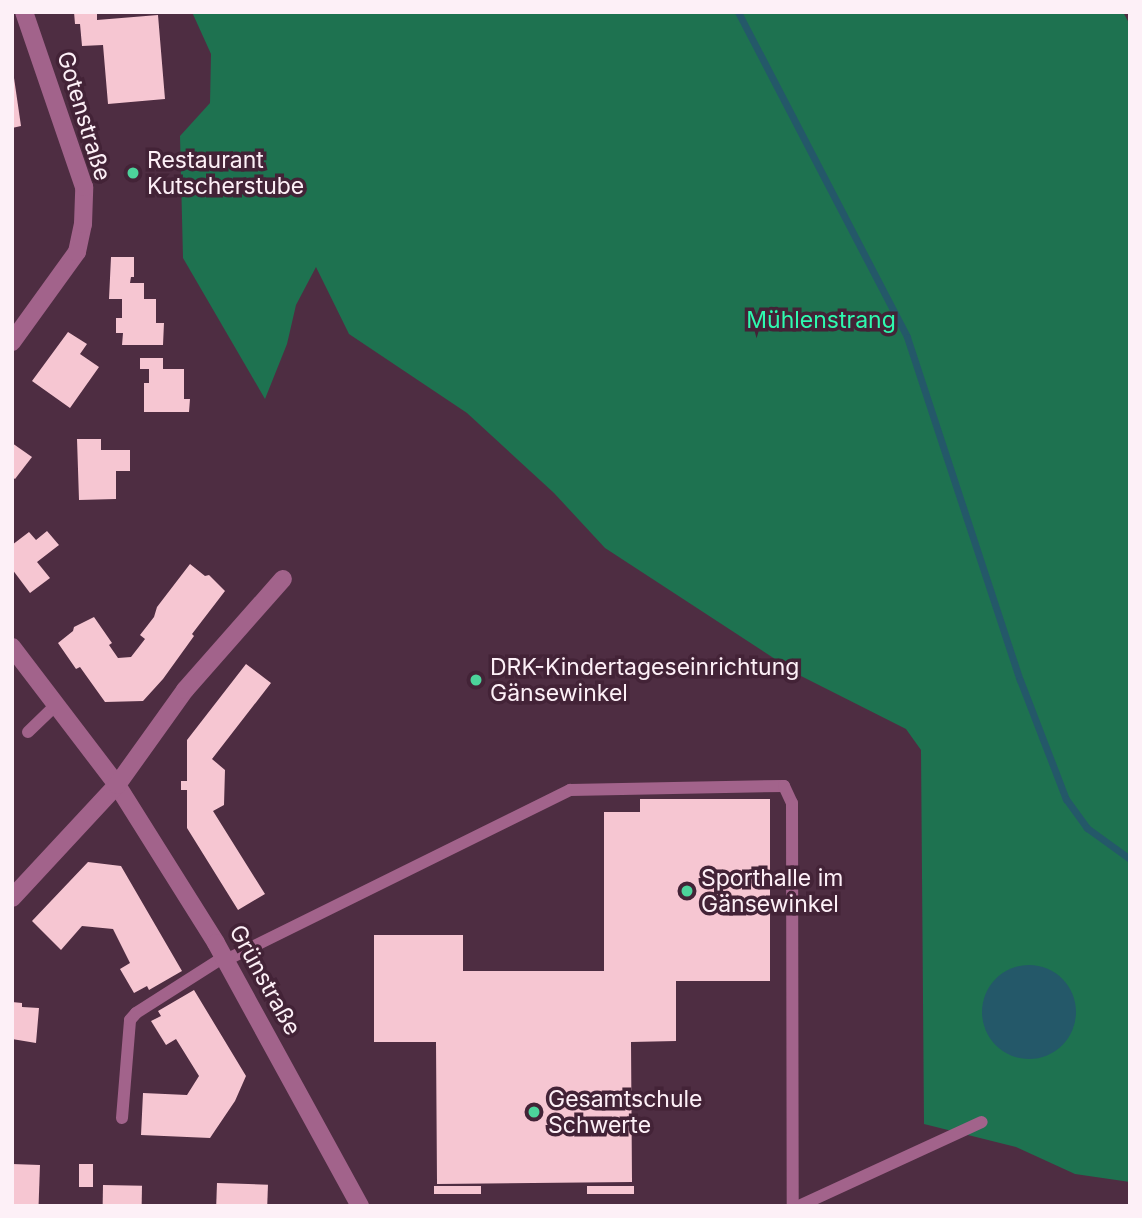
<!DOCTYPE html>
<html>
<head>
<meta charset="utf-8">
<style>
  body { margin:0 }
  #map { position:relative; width:1142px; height:1218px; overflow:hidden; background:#4e2d42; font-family:Inter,sans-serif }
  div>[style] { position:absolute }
  .green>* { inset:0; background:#1e7250 }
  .water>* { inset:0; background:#245869 }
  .round { border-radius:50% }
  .stream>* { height:7px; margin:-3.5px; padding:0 3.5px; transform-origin:3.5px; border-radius:3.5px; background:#245869 }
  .building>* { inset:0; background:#f6c6d2; transform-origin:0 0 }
  .lane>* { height:12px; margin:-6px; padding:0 6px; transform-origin:6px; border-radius:6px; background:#a2638b }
  .street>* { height:18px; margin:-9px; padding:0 9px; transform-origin:9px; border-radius:9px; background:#a2638b }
  .dots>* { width:19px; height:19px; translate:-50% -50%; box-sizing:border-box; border:4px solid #432337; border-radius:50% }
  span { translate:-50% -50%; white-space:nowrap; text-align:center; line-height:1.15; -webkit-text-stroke:7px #432337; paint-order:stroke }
  .street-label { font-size:23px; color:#fdf0f7 }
  .poi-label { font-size:23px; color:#fdf0f7 }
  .left { translate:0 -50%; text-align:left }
  .park-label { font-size:23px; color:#2efaaf }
  .frame { position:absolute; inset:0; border:14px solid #fdf0f7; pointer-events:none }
</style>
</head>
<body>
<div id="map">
  <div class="green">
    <div style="clip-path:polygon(192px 12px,1123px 12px,1130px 25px,1130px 1182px,1075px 1174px,1016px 1147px,924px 1124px,921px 750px,906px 729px,801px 676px,605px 548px,554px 493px,467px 413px,349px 334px,316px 267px,296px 305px,287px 344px,265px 399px,183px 258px,180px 136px,210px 103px,211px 54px)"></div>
  </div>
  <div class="water">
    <div class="round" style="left:982px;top:965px;width:94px;height:94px"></div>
  </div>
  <div class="stream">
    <div style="left:738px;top:12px;width:366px;rotate:62.5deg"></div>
    <div style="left:907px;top:337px;width:361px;rotate:71.8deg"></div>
    <div style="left:1020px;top:680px;width:128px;rotate:68.9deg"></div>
    <div style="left:1066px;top:799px;width:36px;rotate:54deg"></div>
    <div style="left:1087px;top:828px;width:53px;rotate:35.8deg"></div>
  </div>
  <div class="building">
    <div style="clip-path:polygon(74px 12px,97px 12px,97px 20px,158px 15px,165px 99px,108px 104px,103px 45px,82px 46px,80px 24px,75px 24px)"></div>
    <div style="clip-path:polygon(14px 78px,21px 126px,12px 128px,12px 79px)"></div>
    <div style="clip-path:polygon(111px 257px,134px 257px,134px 277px,131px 277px,130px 283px,144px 283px,144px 299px,156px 299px,156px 323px,164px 323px,163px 345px,122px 345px,123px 333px,116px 333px,116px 318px,122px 318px,122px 299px,109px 299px)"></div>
    <div style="clip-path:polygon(68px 332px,87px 344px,80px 354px,99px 367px,70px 408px,32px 381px)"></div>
    <div style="clip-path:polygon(140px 358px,163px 358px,163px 369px,184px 369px,184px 399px,190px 399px,189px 412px,144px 412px,144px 383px,149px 383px,149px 369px,140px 369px)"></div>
    <div style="clip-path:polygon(77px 439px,101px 439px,101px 450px,130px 450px,130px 471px,116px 471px,116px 499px,79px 500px)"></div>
    <div style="clip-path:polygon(12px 443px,32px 457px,15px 479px,12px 477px)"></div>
    <div style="clip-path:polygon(47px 531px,59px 545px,37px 562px,50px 578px,30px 593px,12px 569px,12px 545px,29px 532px,36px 540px)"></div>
    <div style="clip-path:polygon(190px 564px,205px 576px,209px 575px,225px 591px,192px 634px,194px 636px,163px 679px,143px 701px,105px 702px,80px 667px,76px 669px,58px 643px,73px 631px,74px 627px,94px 617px,112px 643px,109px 645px,118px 658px,131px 657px,145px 639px,140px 635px,154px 617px,157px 607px)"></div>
    <div style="clip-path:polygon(246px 664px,271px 683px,212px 759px,225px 770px,224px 805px,213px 811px,265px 894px,238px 910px,187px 828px,187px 790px,181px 790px,181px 781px,187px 781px,187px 740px)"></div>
    <div style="clip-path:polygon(640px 799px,770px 799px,770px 981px,676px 981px,676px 1041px,631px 1042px,632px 1182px,437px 1184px,436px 1042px,374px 1042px,374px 935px,463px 935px,463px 971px,604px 971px,604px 812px,640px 812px)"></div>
    <div style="clip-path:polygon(88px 862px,121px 866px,182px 971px,149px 990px,147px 986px,134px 993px,120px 969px,130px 963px,113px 929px,82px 926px,61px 950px,32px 921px)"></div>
    <div style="clip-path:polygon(194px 990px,246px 1076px,235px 1101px,210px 1138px,141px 1135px,143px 1093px,187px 1095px,199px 1076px,176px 1039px,166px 1045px,151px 1021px,161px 1016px,158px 1011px)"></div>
    <div style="clip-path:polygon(12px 1002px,22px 1003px,22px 1007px,39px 1008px,36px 1043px,12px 1039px)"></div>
    <div style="left:12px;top:1164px;width:28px;height:42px;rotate:2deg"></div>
    <div style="left:79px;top:1164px;width:14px;height:23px"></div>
    <div style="left:217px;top:1183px;width:51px;height:23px;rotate:2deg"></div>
    <div style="left:103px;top:1185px;width:39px;height:21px;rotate:1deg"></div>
    <div style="left:434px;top:1186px;width:47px;height:8px"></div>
    <div style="left:587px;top:1186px;width:47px;height:8px"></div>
  </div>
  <div class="lane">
    <div style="left:28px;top:732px;width:39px;rotate:-44deg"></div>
    <div style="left:226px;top:960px;width:384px;rotate:-26.3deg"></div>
    <div style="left:570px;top:790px;width:214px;rotate:-1.1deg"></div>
    <div style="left:784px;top:786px;width:19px;rotate:65deg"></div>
    <div style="left:792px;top:803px;width:403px;rotate:89.9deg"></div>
    <div style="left:122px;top:1118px;width:98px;rotate:-85.3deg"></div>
    <div style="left:130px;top:1020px;width:9px;rotate:-49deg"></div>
    <div style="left:136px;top:1013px;width:104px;rotate:-32.5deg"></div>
    <div style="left:799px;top:1206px;width:201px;rotate:-24.7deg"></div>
  </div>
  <div class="street">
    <div style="left:12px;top:342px;width:111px;rotate:-54.2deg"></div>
    <div style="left:77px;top:252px;width:29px;rotate:-78deg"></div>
    <div style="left:83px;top:224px;width:37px;rotate:-88deg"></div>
    <div style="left:84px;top:187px;width:185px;rotate:-108.9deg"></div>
    <div style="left:12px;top:647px;width:173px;rotate:52.7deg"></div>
    <div style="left:117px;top:785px;width:186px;rotate:57.9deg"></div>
    <div style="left:216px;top:943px;width:300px;rotate:61.3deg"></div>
    <div style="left:12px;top:898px;width:154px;rotate:-47.1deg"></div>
    <div style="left:117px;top:785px;width:117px;rotate:-54.4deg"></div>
    <div style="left:185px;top:690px;width:148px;rotate:-48.6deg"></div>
  </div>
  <div class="dots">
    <div style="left:133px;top:173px;background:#4cd39b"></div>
    <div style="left:476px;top:680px;background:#4cd39b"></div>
    <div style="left:687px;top:891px;background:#4cd39b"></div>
    <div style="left:534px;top:1112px;background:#4cd39b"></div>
  </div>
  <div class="street-label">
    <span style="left:84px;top:116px;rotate:73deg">Gotenstraße</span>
    <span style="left:265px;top:980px;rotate:61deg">Grünstraße</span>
  </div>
  <div class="poi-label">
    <span class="left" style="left:147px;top:173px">Restaurant<br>Kutscherstube</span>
    <span class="left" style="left:490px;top:680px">DRK-Kindertageseinrichtung<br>Gänsewinkel</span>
    <span class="left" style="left:701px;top:891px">Sporthalle im<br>Gänsewinkel</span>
    <span class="left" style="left:548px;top:1112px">Gesamtschule<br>Schwerte</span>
  </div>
  <div class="park-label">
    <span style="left:821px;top:320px">Mühlenstrang</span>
  </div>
  <div class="frame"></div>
</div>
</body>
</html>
